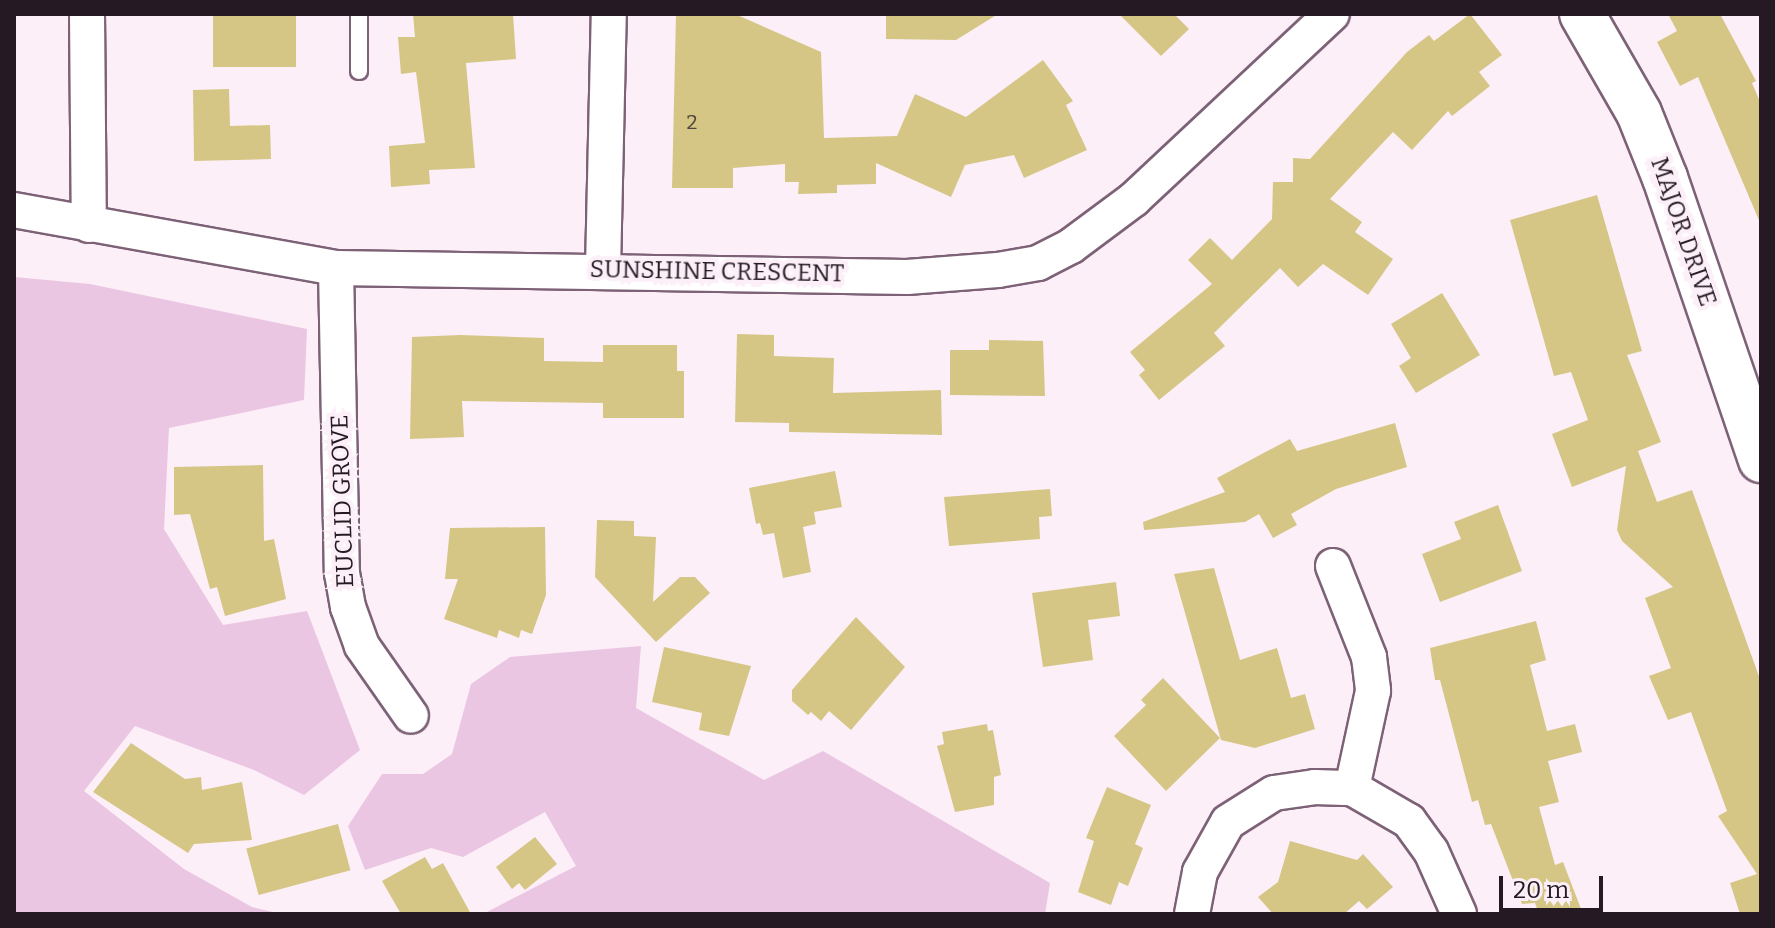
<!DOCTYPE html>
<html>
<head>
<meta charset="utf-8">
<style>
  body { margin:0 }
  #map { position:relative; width:1775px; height:928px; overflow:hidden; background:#fceff8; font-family:Bitter,serif }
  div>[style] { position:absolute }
  .green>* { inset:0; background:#ebc6e2 }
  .building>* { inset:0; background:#d5c686; transform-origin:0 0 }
  .roads { filter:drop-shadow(2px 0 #7d6277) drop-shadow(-2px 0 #7d6277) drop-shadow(0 2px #7d6277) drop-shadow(0 -2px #7d6277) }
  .lane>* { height:16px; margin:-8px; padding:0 8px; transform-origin:8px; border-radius:8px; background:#fff }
  .street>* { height:34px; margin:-17px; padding:0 17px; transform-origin:17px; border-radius:17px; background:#fff }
  .secondary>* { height:44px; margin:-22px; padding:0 22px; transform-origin:22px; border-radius:22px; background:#fff }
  span { translate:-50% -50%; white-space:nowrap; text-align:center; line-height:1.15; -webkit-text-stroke:8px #fceff8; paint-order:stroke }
  .number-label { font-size:20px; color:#51453c }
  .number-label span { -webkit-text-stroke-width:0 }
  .street-label { font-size:24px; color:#251a23 }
  .frame { position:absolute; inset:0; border:16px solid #251a23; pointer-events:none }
  .scale { position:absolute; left:1499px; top:876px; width:104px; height:36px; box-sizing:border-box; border:4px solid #251a23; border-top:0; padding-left:10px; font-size:24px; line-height:28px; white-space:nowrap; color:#251a23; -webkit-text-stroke:6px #fceff8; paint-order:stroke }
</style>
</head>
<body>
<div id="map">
  <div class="green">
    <div style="clip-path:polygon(14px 277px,90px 284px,307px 329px,304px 400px,169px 428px,164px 529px,223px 625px,307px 611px,360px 750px,304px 795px,254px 770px,135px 726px,84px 791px,184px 869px,252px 907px,281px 914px,14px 914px)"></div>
    <div style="clip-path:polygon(641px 646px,636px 708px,764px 780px,823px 751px,1050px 883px,1045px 914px,483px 914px,576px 866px,545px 812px,463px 857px,431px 848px,365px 870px,348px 826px,382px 774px,423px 774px,452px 754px,471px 684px,510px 657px)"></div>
  </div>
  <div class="building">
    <div style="left:296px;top:14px;width:53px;height:83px;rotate:90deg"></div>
    <div style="clip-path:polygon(413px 14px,513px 14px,516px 59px,466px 63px,475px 168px,429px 170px,430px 184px,391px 187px,389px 146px,425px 143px,416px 72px,401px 74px,398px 37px,415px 37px)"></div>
    <div style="clip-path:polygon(676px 14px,735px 14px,821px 52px,824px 138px,897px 136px,915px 94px,966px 117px,1043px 60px,1073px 101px,1066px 105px,1087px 150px,1024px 178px,1014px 155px,965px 165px,951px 197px,876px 163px,876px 184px,837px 185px,837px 193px,798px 194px,799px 182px,785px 182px,785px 164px,733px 168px,733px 188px,672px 188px)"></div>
    <div style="clip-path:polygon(886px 14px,998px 14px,956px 40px,886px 39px)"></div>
    <div style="clip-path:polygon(1119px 14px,1174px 14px,1189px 29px,1161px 56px)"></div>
    <div style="clip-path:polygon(1470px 14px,1502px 55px,1479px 72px,1490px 86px,1452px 116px,1448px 111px,1412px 150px,1393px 132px,1330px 199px,1362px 222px,1355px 232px,1393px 259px,1368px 295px,1323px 264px,1298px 287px,1280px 268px,1214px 333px,1225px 346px,1159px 400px,1139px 375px,1145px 370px,1130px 352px,1212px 284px,1188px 260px,1210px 238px,1232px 260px,1272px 219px,1273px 182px,1293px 182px,1293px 158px,1310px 159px,1407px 52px,1429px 35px,1434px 41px)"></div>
    <div style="clip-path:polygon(1668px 14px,1720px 14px,1756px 81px,1752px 83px,1761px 104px,1761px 225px,1698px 77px,1680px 86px,1657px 42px,1677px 31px)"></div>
    <div style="clip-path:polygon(229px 89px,230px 126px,270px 125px,271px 159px,194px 161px,193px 90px)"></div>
    <div style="clip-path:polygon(1597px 195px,1642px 351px,1627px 355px,1661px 442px,1638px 451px,1657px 502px,1692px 490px,1761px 682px,1761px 914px,1740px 914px,1730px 883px,1757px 874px,1718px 816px,1727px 811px,1691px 712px,1668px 720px,1649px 676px,1671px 668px,1645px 598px,1673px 587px,1622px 541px,1617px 530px,1626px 466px,1572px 487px,1552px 434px,1588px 420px,1571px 372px,1554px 376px,1510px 220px)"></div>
    <div style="clip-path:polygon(1442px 293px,1480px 355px,1416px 393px,1399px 366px,1411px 358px,1391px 324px)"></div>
    <div style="clip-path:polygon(737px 334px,774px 335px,774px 356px,834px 358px,833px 393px,941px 390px,942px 435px,789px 432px,789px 423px,735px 422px)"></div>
    <div style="clip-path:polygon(460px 335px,544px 338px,544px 361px,603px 362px,603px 345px,677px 345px,677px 371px,684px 371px,684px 418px,603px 418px,603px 403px,462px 401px,464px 437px,410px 439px,412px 337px)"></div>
    <div style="clip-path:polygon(989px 340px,1043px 341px,1045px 396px,950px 395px,950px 350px,989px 350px)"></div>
    <div style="clip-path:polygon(1395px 423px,1407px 467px,1336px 489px,1291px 514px,1297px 525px,1273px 538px,1259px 514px,1245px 522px,1144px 530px,1143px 522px,1225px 492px,1217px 478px,1290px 439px,1297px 451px)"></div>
    <div style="clip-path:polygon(263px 465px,264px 541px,274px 539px,286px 599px,225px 616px,217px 587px,210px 589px,190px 514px,174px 515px,174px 467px)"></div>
    <div style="clip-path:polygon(835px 471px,842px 507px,814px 512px,816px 524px,803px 527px,811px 572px,783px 578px,774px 533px,763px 535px,760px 523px,756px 524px,749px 488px)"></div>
    <div style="clip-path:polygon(1050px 489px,1052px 516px,1039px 517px,1040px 539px,949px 546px,944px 497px)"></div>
    <div style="clip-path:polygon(1498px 505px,1522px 571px,1440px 602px,1422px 554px,1461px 539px,1454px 522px)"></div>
    <div style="clip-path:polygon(597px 520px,634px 521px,634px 536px,656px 537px,653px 602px,680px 577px,695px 577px,710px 593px,656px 642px,595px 577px)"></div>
    <div style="clip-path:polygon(545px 527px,546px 595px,532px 634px,521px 630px,519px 638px,499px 630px,497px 638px,444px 619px,458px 579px,445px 579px,450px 528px)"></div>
    <div style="clip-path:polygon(1214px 568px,1240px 660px,1277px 648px,1291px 698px,1305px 694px,1315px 729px,1255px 748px,1221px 740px,1174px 574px)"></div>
    <div style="clip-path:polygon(1116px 582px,1120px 616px,1088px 620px,1093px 660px,1043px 667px,1032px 593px)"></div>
    <div style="clip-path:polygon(856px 617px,905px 667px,851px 730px,829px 711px,821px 721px,811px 712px,808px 715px,792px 701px,792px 690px)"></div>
    <div style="clip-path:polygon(1536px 621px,1546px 660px,1530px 665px,1547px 731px,1575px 724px,1582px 752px,1548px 761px,1559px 802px,1539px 807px,1555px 865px,1563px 862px,1583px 914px,1539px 914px,1535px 903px,1522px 904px,1491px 824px,1485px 825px,1478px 800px,1472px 802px,1440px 680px,1435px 680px,1430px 648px)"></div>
    <div style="clip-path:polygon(664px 647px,751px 666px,729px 736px,699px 730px,702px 713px,652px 702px)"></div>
    <div style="clip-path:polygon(1163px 678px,1220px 738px,1166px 791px,1114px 736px,1146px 705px,1141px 700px)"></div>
    <div style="clip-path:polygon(987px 724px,988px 731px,993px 730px,1001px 775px,994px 777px,994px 805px,955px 812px,937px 746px,944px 744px,942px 732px)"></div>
    <div style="clip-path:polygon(131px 743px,185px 779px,201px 777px,202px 790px,242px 782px,252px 840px,194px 844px,188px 853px,93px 792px)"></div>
    <div style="clip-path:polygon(1107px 787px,1151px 805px,1135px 844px,1143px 848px,1128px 886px,1119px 882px,1111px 905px,1078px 892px,1094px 841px,1086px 838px)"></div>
    <div style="left:338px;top:824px;width:48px;height:95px;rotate:75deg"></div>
    <div style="clip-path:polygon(535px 837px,557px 864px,525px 890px,519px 883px,512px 889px,496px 867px)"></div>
    <div style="clip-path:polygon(1290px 841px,1357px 860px,1363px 854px,1393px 887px,1367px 909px,1359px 901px,1344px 914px,1273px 914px,1258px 897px,1278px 882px)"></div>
    <div style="clip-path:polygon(425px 857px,432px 869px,443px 863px,471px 914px,401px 914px,382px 881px)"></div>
  </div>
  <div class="roads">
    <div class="lane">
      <div style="left:359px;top:14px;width:57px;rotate:90deg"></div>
    </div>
    <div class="street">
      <div style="left:87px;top:14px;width:211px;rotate:89.5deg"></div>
      <div style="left:14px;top:210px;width:327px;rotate:10.2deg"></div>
      <div style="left:336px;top:268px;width:571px;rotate:0.9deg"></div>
      <div style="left:907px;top:277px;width:91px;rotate:-4.4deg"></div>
      <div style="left:998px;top:270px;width:41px;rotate:-9.9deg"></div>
      <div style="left:1038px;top:263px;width:37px;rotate:-27deg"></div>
      <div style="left:1071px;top:246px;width:79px;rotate:-36.7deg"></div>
      <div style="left:1134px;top:199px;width:271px;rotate:-43.1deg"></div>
      <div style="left:336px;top:268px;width:305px;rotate:88.9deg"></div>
      <div style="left:342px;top:573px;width:35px;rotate:80deg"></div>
      <div style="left:348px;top:607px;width:41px;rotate:70.3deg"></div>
      <div style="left:362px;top:646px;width:85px;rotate:55deg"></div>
      <div style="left:603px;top:269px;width:255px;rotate:-88.7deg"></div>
      <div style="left:1333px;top:566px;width:98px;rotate:68.4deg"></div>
      <div style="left:1369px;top:657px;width:34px;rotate:83deg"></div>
      <div style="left:1373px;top:691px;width:99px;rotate:102.2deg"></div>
      <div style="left:1192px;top:914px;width:43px;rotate:-79.2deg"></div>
      <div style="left:1200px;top:872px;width:57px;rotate:-60.8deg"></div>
      <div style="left:1228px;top:822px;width:54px;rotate:-32.2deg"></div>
      <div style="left:1274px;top:793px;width:41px;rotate:-8.3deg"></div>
      <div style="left:1315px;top:787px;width:37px;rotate:2deg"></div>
      <div style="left:1352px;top:788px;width:66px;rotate:30.1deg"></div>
      <div style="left:1409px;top:821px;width:37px;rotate:54deg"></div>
      <div style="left:1431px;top:851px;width:69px;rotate:66deg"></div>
    </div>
    <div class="secondary">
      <div style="left:1582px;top:14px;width:114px;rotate:60.1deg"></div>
      <div style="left:1639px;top:113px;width:70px;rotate:68.2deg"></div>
      <div style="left:1665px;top:178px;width:298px;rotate:71.2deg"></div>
    </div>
  </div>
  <div class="number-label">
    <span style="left:692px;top:122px">2</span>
  </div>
  <div class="street-label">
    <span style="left:1683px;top:232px;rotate:71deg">MAJOR DRIVE</span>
    <span style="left:717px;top:272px;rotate:1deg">SUNSHINE CRESCENT</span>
    <span style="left:343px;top:501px;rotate:-92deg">EUCLID GROVE</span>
  </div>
  <div class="frame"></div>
  <div class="scale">20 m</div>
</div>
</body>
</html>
